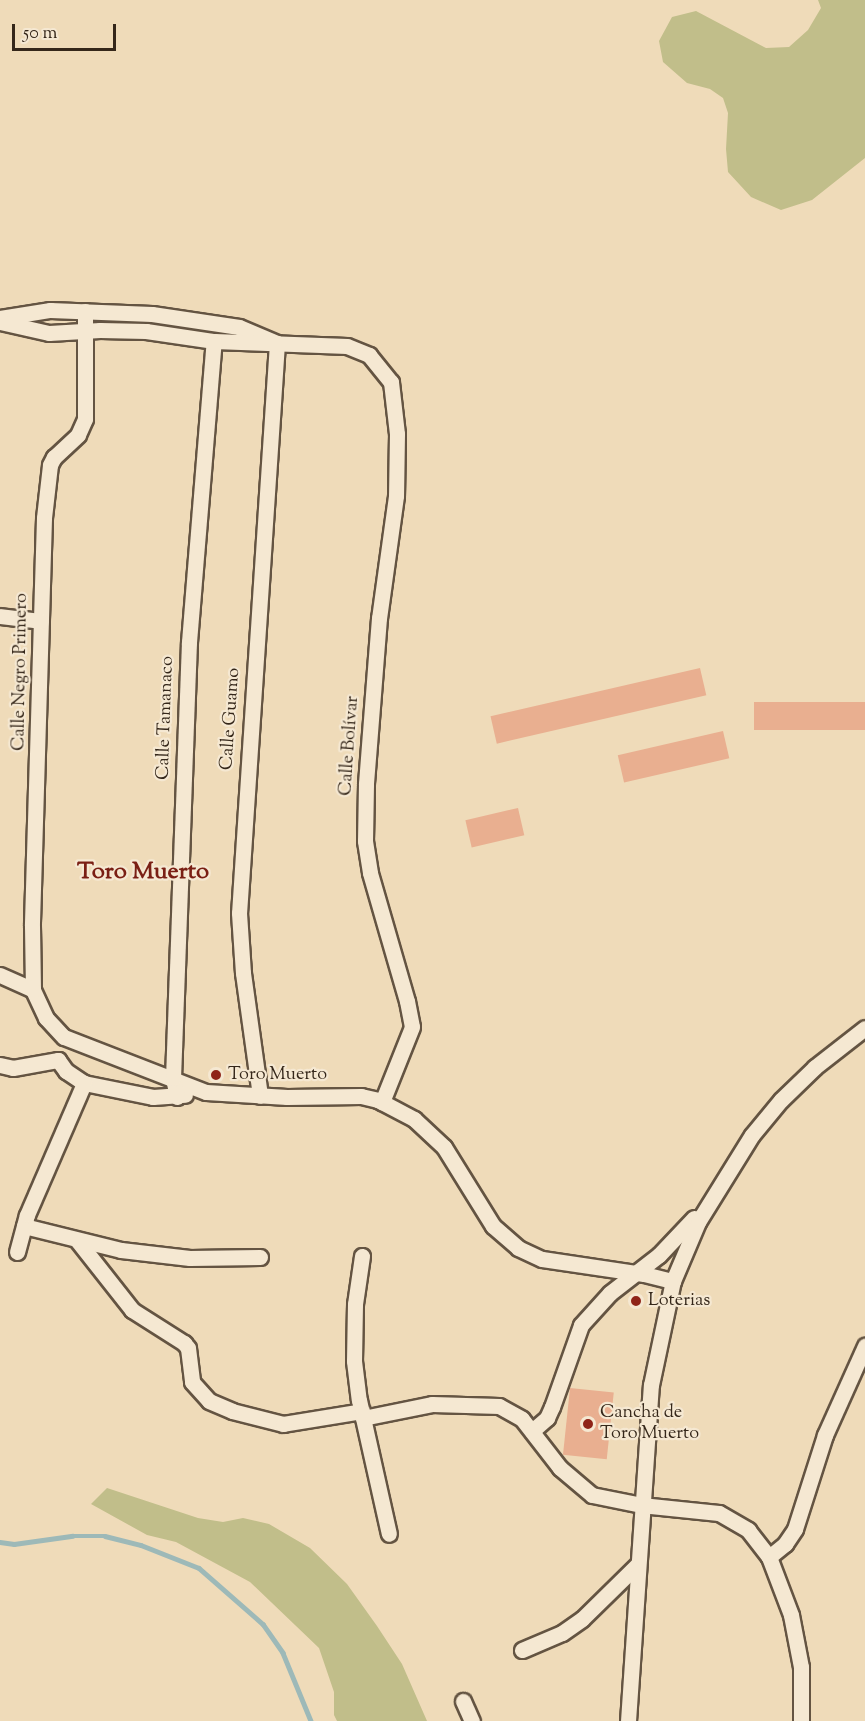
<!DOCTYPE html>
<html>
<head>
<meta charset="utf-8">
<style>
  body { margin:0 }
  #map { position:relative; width:865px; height:1721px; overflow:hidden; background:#efdbb9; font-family:"Sorts Mill Goudy",serif }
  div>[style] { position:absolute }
  .green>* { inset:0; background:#c1be8a }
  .stream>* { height:4.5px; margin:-2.25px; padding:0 2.25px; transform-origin:2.25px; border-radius:2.25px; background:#9db9b8 }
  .building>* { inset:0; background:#e9af90; transform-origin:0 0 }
  .roads { filter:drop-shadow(2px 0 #645442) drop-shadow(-2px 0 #645442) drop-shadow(0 2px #645442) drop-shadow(0 -2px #645442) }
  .minor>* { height:15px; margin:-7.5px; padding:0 7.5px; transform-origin:7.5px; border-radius:7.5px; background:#f5e8d2 }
  .dots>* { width:16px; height:16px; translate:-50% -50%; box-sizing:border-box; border:3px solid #f5e8d2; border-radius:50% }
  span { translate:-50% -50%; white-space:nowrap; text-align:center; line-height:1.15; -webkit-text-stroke:4.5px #f5e8d2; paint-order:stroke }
  .street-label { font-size:18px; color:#35271a }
  .poi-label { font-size:18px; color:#35271a }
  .left { translate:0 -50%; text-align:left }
  .district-label { font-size:24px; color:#7a1f14; font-weight:700 }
  .scale { position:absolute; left:12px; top:24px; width:104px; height:27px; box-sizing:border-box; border:3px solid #35271a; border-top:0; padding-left:8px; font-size:18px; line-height:21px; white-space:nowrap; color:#35271a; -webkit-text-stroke:4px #f5e8d2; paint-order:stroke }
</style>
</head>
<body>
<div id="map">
  <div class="green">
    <div style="clip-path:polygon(818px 0,865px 0,865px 158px,812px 200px,781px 210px,751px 197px,728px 172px,726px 149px,728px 113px,723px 98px,710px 89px,687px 83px,663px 62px,659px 41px,672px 17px,696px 11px,766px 48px,789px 47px,808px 30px,821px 8px)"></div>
    <div style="clip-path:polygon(107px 1488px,198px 1518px,223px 1522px,243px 1518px,269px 1524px,310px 1548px,347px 1584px,377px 1626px,402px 1664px,427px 1721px,337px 1721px,334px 1715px,334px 1692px,319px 1648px,250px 1582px,176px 1542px,147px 1535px,91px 1504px)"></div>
  </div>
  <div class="stream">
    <div style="left:0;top:1542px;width:14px;rotate:8deg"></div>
    <div style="left:14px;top:1544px;width:59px;rotate:-7.9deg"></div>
    <div style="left:72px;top:1536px;width:33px"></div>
    <div style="left:105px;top:1536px;width:37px;rotate:14deg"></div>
    <div style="left:141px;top:1545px;width:62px;rotate:21.6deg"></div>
    <div style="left:199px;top:1568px;width:85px;rotate:41.2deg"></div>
    <div style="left:263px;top:1624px;width:35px;rotate:55deg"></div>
    <div style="left:283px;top:1653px;width:74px;rotate:67.6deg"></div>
  </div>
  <div class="building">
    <div style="left:700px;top:668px;width:28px;height:215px;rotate:77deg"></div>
    <div style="left:865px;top:702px;width:28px;height:111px;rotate:90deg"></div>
    <div style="left:723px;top:731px;width:28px;height:108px;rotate:77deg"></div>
    <div style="left:518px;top:808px;width:28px;height:54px;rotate:77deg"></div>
    <div style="left:570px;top:1388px;width:44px;height:67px;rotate:6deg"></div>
  </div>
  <div class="roads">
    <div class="minor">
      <div style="left:85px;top:311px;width:108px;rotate:90deg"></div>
      <div style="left:85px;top:419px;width:17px;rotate:114deg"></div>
      <div style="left:78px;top:435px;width:33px;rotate:137deg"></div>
      <div style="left:54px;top:457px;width:9px;rotate:117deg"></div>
      <div style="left:50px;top:465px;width:53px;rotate:96.5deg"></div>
      <div style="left:44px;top:518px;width:408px;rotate:91.7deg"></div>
      <div style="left:32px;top:926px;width:64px;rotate:89.1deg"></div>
      <div style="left:33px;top:990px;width:31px;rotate:65deg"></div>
      <div style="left:46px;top:1018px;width:26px;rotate:47deg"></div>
      <div style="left:64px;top:1037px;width:152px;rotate:21.2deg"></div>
      <div style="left:206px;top:1092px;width:81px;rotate:3.5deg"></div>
      <div style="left:287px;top:1097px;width:74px;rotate:-0.8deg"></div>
      <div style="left:361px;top:1096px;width:17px;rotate:13deg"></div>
      <div style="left:378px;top:1100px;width:41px;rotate:27.8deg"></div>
      <div style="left:414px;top:1119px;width:41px;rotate:43deg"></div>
      <div style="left:444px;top:1147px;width:93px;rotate:58.2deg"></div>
      <div style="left:493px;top:1226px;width:33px;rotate:41deg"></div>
      <div style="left:518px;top:1248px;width:26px;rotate:25deg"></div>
      <div style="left:542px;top:1259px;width:103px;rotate:8.4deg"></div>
      <div style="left:644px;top:1274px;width:30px;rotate:14deg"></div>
      <div style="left:0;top:318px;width:51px;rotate:-9.1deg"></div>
      <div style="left:50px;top:310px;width:102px;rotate:2.2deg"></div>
      <div style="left:152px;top:314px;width:88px;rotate:8.5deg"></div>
      <div style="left:239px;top:327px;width:41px;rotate:22.8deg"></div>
      <div style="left:277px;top:343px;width:571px;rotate:93.81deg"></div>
      <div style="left:239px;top:913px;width:60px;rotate:86.2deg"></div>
      <div style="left:243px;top:973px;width:124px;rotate:82.1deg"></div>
      <div style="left:0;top:322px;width:50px;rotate:12.7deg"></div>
      <div style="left:49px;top:333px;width:51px;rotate:-3.4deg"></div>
      <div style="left:100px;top:330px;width:46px;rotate:1.2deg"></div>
      <div style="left:146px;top:331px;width:69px;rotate:8.4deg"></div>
      <div style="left:214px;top:341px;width:133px;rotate:2.2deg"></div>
      <div style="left:347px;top:346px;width:24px;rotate:22deg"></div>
      <div style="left:369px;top:355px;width:35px;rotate:51deg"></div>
      <div style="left:391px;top:382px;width:52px;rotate:83.4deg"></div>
      <div style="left:397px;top:434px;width:62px;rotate:90.9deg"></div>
      <div style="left:396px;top:496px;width:123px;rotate:97.9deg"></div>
      <div style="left:379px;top:618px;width:167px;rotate:94.5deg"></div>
      <div style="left:366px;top:784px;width:57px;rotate:91deg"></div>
      <div style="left:365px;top:841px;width:32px;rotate:81deg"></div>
      <div style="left:370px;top:873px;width:133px;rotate:73.9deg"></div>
      <div style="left:407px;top:1001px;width:26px;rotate:79deg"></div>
      <div style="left:412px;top:1027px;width:81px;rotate:111.8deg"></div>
      <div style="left:0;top:616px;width:41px;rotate:7deg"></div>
      <div style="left:0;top:975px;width:36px;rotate:24deg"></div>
      <div style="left:58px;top:1060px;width:14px;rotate:54deg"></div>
      <div style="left:66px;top:1071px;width:22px;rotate:34deg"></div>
      <div style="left:84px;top:1083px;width:70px;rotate:11.5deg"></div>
      <div style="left:153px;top:1097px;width:32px;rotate:-4deg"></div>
      <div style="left:0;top:1065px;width:13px;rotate:13deg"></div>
      <div style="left:13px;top:1068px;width:46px;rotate:-10.1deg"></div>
      <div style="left:177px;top:1097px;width:19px;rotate:-102deg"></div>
      <div style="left:173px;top:1078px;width:436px;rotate:-87.9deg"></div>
      <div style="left:189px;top:642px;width:302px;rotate:-85.3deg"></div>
      <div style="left:24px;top:1226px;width:100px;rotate:13.9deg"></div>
      <div style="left:121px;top:1250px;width:69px;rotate:6.6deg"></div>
      <div style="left:190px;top:1258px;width:70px;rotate:-0.8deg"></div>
      <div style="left:77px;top:1240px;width:89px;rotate:51.8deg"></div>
      <div style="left:132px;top:1310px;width:62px;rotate:32.4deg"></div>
      <div style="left:184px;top:1343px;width:6px;rotate:51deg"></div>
      <div style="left:188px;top:1348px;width:34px;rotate:83deg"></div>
      <div style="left:192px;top:1382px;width:25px;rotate:48deg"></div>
      <div style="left:209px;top:1401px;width:25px;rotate:23deg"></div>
      <div style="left:232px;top:1411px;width:53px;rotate:14.3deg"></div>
      <div style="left:283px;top:1424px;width:80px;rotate:-9.3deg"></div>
      <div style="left:17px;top:1252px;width:38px;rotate:-75deg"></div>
      <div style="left:27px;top:1215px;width:144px;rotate:-66.6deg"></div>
      <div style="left:362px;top:1256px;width:49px;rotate:98.3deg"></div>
      <div style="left:355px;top:1304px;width:57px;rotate:91deg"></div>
      <div style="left:354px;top:1361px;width:39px;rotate:83deg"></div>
      <div style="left:359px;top:1400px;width:137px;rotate:77.4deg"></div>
      <div style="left:363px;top:1418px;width:70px;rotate:-11.5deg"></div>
      <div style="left:432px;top:1404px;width:67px;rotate:1.7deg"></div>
      <div style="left:499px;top:1406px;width:26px;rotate:29deg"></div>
      <div style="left:522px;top:1419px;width:62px;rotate:52.2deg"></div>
      <div style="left:560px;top:1468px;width:42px;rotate:40.2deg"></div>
      <div style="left:592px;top:1495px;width:50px;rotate:11.5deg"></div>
      <div style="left:641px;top:1505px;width:78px;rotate:5.9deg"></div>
      <div style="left:719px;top:1513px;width:34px;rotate:30deg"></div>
      <div style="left:748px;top:1530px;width:34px;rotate:52deg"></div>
      <div style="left:769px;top:1557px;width:62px;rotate:69.2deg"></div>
      <div style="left:791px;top:1615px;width:53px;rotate:79.1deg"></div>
      <div style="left:801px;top:1667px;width:54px;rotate:90deg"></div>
      <div style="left:532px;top:1431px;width:20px;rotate:-41deg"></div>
      <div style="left:547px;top:1418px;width:12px;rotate:-66deg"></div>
      <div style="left:552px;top:1407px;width:87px;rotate:-70.5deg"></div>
      <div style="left:581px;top:1325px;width:43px;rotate:-47.8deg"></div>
      <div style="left:610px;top:1293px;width:62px;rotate:-37.8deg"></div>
      <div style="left:659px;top:1255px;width:51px;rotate:-46.6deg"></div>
      <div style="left:769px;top:1557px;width:21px;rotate:-39deg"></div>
      <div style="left:785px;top:1544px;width:18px;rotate:-56deg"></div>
      <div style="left:795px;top:1529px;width:99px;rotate:-72.3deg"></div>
      <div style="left:825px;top:1435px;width:98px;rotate:-65.8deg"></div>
      <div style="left:522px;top:1650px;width:43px;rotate:-23deg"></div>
      <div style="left:562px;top:1633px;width:24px;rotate:-35deg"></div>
      <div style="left:582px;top:1619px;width:77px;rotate:-44.5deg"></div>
      <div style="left:463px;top:1701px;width:22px;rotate:66deg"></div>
      <div style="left:628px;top:1721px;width:337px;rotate:-86.1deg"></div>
      <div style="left:651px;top:1385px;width:106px;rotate:-78.1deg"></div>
      <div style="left:673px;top:1281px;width:64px;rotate:-67deg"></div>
      <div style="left:698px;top:1222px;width:102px;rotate:-58.2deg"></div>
      <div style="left:752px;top:1135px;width:45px;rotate:-50.4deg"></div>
      <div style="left:781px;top:1100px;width:47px;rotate:-44.1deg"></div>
      <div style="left:815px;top:1067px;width:63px;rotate:-38deg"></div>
    </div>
  </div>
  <div class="dots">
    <div style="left:216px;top:1075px;background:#8f2418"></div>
    <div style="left:636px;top:1301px;background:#8f2418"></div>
    <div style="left:588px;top:1424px;background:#8f2418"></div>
  </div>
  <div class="street-label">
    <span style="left:21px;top:672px;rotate:-89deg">Calle Negro Primero</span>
    <span style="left:166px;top:718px;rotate:-88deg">Calle Tamanaco</span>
    <span style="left:231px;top:719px;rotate:-86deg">Calle Guamo</span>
    <span style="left:350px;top:746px;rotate:-86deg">Calle Bolívar</span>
  </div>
  <div class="poi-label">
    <span class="left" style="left:228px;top:1075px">Toro Muerto</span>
    <span class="left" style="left:648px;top:1301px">Loterias</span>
    <span class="left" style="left:600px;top:1424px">Cancha de<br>Toro Muerto</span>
  </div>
  <div class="district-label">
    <span style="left:143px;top:873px">Toro Muerto</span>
  </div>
  <div class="scale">50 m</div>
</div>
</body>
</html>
